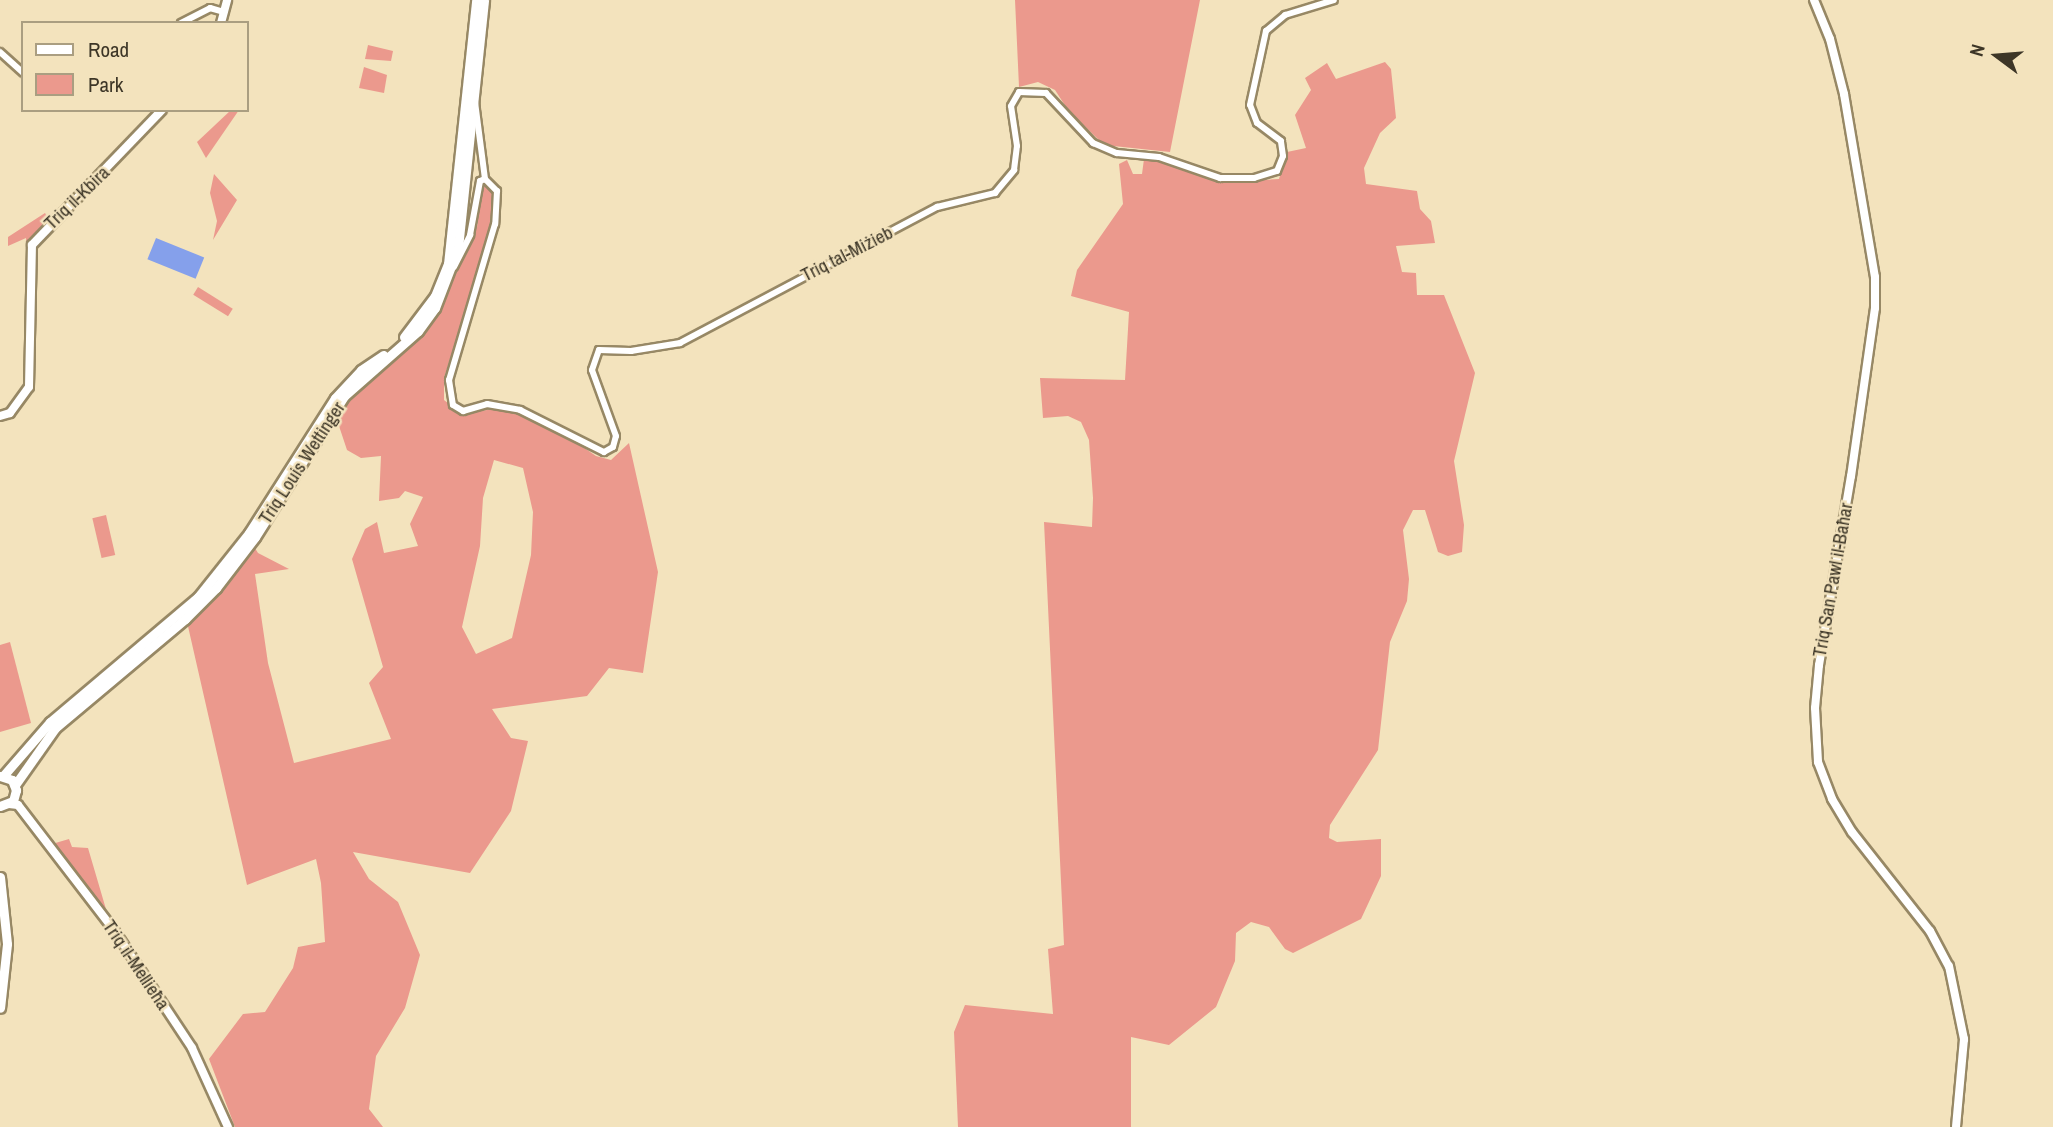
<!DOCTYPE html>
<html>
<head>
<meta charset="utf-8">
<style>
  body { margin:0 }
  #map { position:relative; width:2053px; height:1127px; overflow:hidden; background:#f3e3bd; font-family:"Archivo Narrow",sans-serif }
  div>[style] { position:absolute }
  .green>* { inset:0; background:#eb998d; transform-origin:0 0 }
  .water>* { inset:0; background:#85a0eb; transform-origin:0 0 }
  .roads { filter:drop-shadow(2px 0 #978865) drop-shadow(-2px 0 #978865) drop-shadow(0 2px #978865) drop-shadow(0 -2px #978865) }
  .minor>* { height:6px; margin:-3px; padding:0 3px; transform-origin:3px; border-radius:3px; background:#fff }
  .major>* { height:8px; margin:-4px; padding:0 4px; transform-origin:4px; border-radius:4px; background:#fff }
  .highway>* { height:9px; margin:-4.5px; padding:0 4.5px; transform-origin:4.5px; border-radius:4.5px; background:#fff }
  span { translate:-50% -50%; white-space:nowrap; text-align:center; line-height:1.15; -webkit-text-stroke:5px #f3e3bd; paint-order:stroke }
  .street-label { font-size:19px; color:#3d3627 }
  .legend { position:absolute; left:21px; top:21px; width:228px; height:91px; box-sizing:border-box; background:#f3e3bd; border:2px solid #aa9e81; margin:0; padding:9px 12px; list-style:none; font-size:21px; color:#3d3627 }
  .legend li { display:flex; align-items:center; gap:14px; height:35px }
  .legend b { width:35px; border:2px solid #aa9e81 }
  .north { position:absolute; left:1962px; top:21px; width:70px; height:70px; -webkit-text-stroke:5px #f3e3bd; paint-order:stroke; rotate:286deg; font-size:19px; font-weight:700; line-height:28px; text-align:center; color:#3d3627 }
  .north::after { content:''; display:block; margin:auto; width:24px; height:32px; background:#3d3627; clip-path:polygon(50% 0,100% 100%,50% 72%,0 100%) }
</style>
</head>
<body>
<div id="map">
  <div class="green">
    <div style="clip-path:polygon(1015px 0,1200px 0,1170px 152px,1104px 145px,1068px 110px,1055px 90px,1038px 82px,1019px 87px)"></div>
    <div style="clip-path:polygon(368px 45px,393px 51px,391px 61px,365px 59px)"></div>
    <div style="clip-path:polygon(1385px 62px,1391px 69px,1396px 118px,1380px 133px,1364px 168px,1366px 184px,1417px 191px,1420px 209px,1431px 221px,1435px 243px,1396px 246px,1402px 272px,1416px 273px,1417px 295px,1444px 295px,1475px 373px,1454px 461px,1464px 525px,1462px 552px,1448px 556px,1438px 552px,1425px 510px,1413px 510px,1403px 530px,1409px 579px,1407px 601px,1390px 642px,1378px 750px,1330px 825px,1329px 838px,1337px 842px,1381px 839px,1381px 876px,1361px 919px,1293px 953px,1285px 949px,1269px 927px,1251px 922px,1236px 933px,1235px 961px,1216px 1007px,1169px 1045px,1131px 1037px,1131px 1127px,958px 1127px,954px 1032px,965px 1005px,1053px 1014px,1048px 949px,1064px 945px,1044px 522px,1092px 527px,1093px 498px,1089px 440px,1081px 422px,1068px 416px,1043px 418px,1040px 378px,1125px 380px,1129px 312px,1071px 296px,1077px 270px,1123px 204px,1119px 164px,1127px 160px,1133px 174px,1142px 174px,1144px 159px,1157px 160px,1221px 183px,1279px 179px,1287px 152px,1306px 148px,1295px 115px,1311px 90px,1305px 78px,1327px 63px,1336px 79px)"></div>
    <div style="clip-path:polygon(364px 67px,387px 75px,384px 93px,359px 88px)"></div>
    <div style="clip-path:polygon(231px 110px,239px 110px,206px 158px,197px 142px)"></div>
    <div style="clip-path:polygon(214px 174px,237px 200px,213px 240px,217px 221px,210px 193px)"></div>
    <div style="clip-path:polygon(evenodd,488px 180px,494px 187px,489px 236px,444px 378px,444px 400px,461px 413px,496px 409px,545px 421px,596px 456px,611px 460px,629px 443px,658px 572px,643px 673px,609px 668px,587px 696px,492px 709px,511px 738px,528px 741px,511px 811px,470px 873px,353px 852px,369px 879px,398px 902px,420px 955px,405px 1008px,376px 1056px,369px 1109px,383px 1127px,235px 1127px,209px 1059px,243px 1014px,265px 1012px,293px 968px,298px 947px,325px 942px,321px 883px,316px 859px,247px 885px,187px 622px,253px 545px,258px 553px,289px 569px,255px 574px,268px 663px,294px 763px,391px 739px,369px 683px,383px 667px,352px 559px,365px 529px,377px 522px,384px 553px,418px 546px,410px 524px,423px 497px,405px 491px,399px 498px,379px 501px,381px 456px,361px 458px,347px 450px,337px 420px,355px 392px,434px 319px,477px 227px,482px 183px,488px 180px,494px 460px,523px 468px,533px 512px,531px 555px,512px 638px,476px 654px,462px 627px,480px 546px,483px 498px,494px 460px)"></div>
    <div style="clip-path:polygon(45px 213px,50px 221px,38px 231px,27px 254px,26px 238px,8px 246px,8px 237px)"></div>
    <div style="left:198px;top:287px;width:41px;height:9px;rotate:32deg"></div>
    <div style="left:106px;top:515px;width:41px;height:14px;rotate:77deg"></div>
    <div style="clip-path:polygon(10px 642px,31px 723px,0 732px,0 645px)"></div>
    <div style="clip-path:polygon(69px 839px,72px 847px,88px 848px,108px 916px,52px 844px)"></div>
  </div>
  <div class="water">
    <div style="left:156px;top:238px;width:52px;height:23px;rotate:22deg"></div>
  </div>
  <div class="roads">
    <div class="minor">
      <div style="left:181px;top:23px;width:33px;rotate:-27deg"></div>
      <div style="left:210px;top:8px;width:15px;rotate:16deg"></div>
      <div style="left:0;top:52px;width:31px;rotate:42deg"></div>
      <div style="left:475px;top:102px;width:78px;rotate:82.6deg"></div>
      <div style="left:485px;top:179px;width:17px;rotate:45deg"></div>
      <div style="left:497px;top:191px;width:33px;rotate:93deg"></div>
      <div style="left:495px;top:224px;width:163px;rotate:106.4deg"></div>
      <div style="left:449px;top:380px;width:25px;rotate:81deg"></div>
      <div style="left:453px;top:405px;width:12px;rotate:31deg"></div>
      <div style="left:463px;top:411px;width:25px;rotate:-16deg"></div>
      <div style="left:487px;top:404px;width:34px;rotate:10deg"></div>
      <div style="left:520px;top:410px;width:94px;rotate:26.6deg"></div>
      <div style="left:604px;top:452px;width:10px;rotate:-29deg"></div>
      <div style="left:613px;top:447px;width:11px;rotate:-75deg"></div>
      <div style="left:616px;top:436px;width:70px;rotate:-110deg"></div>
      <div style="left:592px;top:370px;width:21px;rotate:-71deg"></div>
      <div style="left:599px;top:350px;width:32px;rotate:2deg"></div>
      <div style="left:631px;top:351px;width:50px;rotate:-9.3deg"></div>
      <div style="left:680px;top:343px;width:291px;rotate:-27.9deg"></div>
      <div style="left:937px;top:207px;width:60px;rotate:-13.6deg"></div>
      <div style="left:995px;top:193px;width:30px;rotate:-50deg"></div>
      <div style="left:1014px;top:170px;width:24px;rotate:-83deg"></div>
      <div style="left:1017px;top:146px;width:40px;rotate:-98.5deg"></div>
      <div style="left:1011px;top:106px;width:16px;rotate:-60deg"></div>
      <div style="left:1019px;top:92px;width:27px;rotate:2deg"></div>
      <div style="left:1046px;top:93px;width:69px;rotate:46.8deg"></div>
      <div style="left:1093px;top:143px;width:26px;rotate:23deg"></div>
      <div style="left:1117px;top:153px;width:42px;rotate:5.4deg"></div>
      <div style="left:1159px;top:157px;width:65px;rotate:19deg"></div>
      <div style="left:1220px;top:178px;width:34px"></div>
      <div style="left:1254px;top:178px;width:24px;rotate:-17deg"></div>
      <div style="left:1277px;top:171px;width:16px;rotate:-68deg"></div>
      <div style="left:1283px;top:156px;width:15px;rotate:-98deg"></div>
      <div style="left:1281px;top:141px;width:30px;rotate:-143deg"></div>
      <div style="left:1257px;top:123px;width:19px;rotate:-111deg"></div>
      <div style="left:1250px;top:105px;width:76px;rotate:-77.8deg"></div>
      <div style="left:1266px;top:31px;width:25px;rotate:-40deg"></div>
      <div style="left:1285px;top:15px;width:51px;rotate:-17deg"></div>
      <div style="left:454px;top:267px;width:36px;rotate:-63deg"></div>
      <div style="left:470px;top:235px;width:55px;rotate:-79.5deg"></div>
      <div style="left:480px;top:181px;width:5px;rotate:-22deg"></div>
    </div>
    <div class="major">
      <div style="left:1814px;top:0;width:42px;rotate:67.7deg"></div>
      <div style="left:1830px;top:39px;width:57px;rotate:75.7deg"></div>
      <div style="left:1844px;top:94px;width:186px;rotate:80.4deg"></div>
      <div style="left:1875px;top:277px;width:31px;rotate:90deg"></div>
      <div style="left:1875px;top:308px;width:170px;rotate:98.1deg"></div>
      <div style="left:1851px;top:476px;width:192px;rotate:99.6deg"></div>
      <div style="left:1819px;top:665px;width:43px;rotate:95.3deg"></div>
      <div style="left:1815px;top:708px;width:54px;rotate:86.8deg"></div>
      <div style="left:1818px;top:762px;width:40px;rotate:69deg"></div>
      <div style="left:1832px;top:799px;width:39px;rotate:59deg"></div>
      <div style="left:1852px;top:832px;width:126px;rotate:51.8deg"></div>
      <div style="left:1930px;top:931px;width:40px;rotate:62deg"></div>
      <div style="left:1949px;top:966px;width:75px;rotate:78.4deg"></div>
      <div style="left:1964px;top:1039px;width:88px;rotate:95.2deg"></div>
      <div style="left:221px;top:23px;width:24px;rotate:-75deg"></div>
      <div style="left:0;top:416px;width:10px;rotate:-17deg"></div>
      <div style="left:10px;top:413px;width:32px;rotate:-54deg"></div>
      <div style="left:29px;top:387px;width:142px;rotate:-88.8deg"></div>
      <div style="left:32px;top:245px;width:187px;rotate:-46.1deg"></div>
      <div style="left:9px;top:804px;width:9px;rotate:6deg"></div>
      <div style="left:18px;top:805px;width:158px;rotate:52.5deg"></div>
      <div style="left:114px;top:930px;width:141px;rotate:56.5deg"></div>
      <div style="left:192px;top:1048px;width:87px;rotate:65.5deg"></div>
    </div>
    <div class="highway">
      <div style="left:404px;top:337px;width:51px;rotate:-52.9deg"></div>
      <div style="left:435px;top:296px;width:35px;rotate:-68deg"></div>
      <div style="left:448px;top:264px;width:265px;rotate:-83.9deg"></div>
      <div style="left:0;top:776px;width:13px;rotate:18deg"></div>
      <div style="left:12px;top:780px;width:11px;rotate:68deg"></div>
      <div style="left:16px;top:790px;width:11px;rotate:105deg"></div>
      <div style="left:13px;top:801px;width:14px;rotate:159deg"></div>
      <div style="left:3px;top:776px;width:72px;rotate:-49deg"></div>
      <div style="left:50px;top:722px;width:194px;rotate:-40.2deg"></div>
      <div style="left:198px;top:597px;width:82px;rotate:-51.4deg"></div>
      <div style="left:249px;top:533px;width:160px;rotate:-57.5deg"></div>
      <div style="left:335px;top:398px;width:38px;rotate:-47deg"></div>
      <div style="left:361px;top:370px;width:27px;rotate:-34deg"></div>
      <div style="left:15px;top:785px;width:70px;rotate:-54.9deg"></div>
      <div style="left:55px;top:728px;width:170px;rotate:-40deg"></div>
      <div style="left:185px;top:619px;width:44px;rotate:-45deg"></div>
      <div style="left:216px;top:588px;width:64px;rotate:-52.6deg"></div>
      <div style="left:255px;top:537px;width:167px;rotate:-57.7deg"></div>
      <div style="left:344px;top:396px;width:98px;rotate:-41.3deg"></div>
      <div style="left:418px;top:331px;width:29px;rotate:-54deg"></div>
      <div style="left:435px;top:308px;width:64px;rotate:-69deg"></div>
      <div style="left:458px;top:248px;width:249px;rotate:-84deg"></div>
      <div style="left:0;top:877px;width:67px;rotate:84deg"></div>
      <div style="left:7px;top:944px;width:64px;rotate:96.2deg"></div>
    </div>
  </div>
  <div class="street-label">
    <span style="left:77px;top:198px;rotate:-44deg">Triq il-Kbira</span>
    <span style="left:847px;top:254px;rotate:-27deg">Triq tal-Miżieb</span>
    <span style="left:302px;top:463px;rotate:-57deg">Triq Louis Wettinger</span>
    <span style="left:1833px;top:580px;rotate:-80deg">Triq San Pawl il-Baħar</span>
    <span style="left:136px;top:965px;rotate:56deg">Triq il-Mellieħa</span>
  </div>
  <ul class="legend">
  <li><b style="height:9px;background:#fff"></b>Road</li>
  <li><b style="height:19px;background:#eb998d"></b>Park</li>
  </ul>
  <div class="north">N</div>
</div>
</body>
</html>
